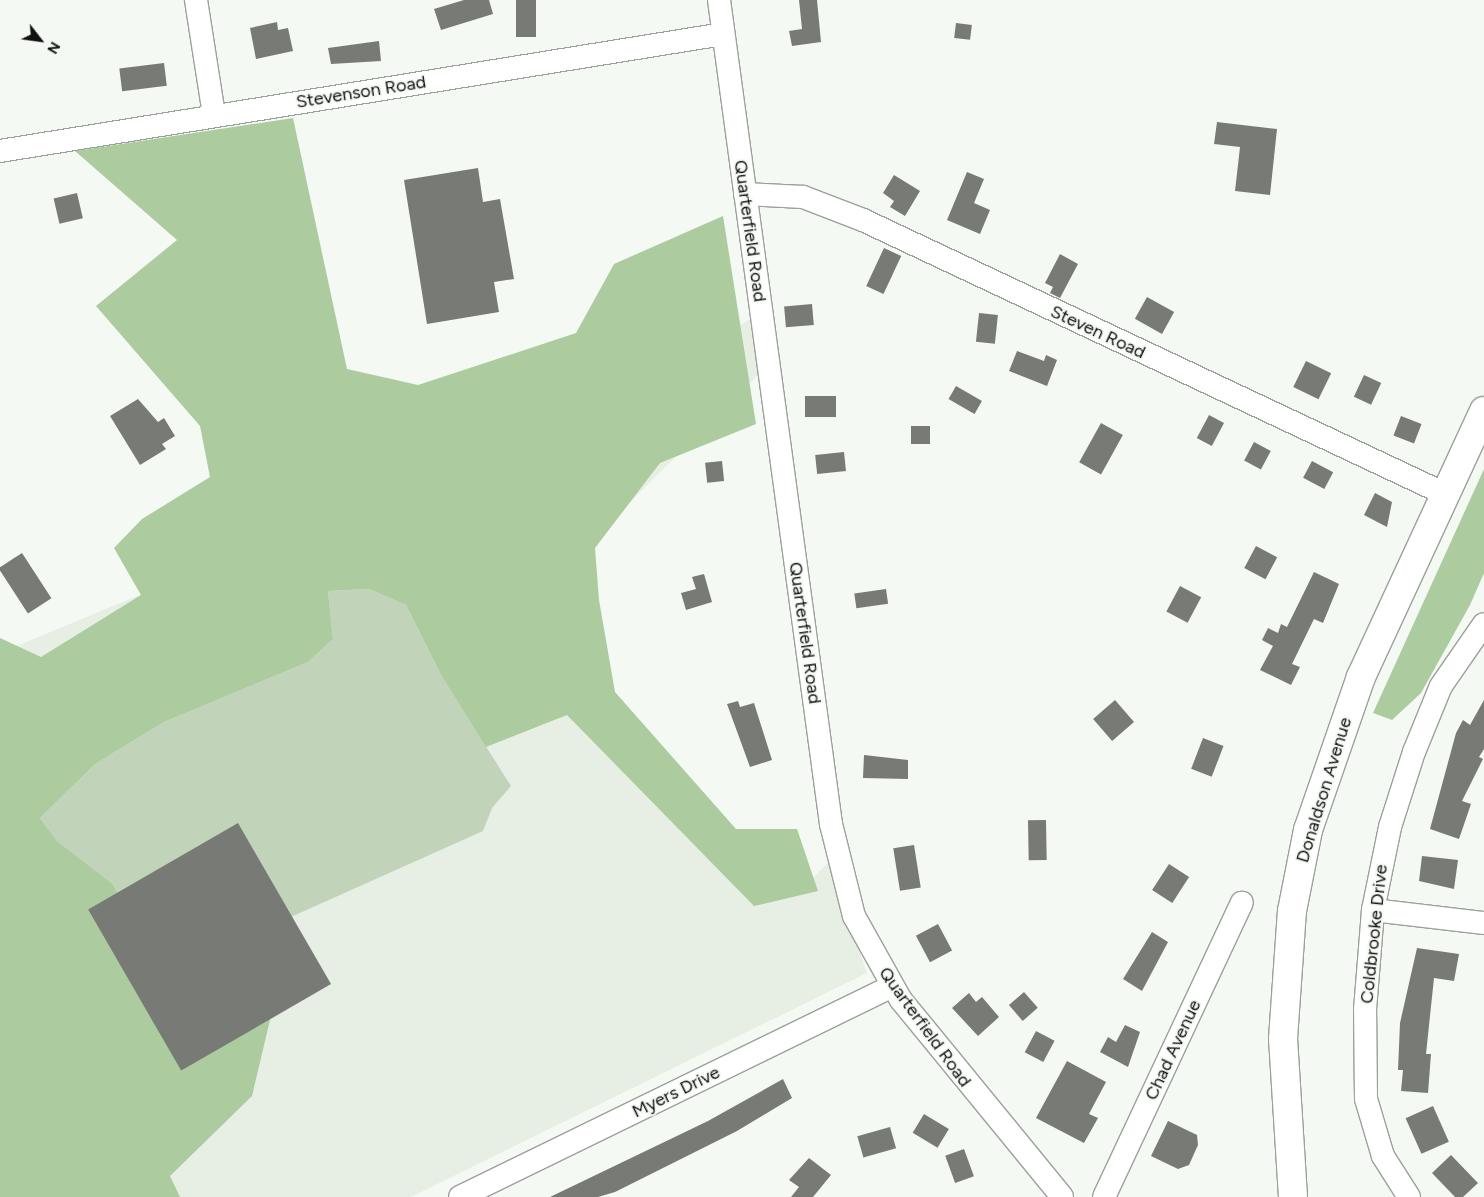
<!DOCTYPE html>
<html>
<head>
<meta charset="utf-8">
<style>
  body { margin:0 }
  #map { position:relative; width:1484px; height:1197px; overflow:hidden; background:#f5f9f4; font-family:Figtree,sans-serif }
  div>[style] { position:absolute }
  .built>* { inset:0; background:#e7efe4 }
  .green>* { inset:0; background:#c1d4b9 }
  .forest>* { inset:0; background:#accb9f }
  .building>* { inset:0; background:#777a75; transform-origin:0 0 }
  .roads { filter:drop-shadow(1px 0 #9ca09b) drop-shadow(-1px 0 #9ca09b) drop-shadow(0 1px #9ca09b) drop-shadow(0 -1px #9ca09b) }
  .minor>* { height:22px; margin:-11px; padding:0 11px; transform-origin:11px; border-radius:11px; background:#fff }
  .major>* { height:28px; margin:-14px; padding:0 14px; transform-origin:14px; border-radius:14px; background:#fff }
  span { translate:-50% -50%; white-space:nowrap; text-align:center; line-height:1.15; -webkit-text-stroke:4px #f5f9f4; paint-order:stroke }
  .street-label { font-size:18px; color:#111210 }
  .north { position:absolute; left:15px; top:15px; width:50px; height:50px; -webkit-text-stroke:4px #f5f9f4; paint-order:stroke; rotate:120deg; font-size:14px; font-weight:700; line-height:20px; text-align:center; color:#111210 }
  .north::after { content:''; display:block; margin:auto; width:18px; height:22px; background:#111210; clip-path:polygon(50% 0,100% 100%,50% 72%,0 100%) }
</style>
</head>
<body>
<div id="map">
  <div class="built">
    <div style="clip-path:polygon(750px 319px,758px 375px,572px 560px,584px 666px,795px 895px,828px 863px,867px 973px,411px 1197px,0 1197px,0 653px,137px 596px,306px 569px,438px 510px)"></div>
  </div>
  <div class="green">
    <div style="clip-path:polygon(369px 589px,406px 605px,441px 675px,511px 786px,492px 808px,483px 831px,244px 938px,134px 926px,113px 884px,57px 841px,40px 818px,95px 764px,164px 722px,308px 662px,333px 639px,328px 591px)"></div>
  </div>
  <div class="forest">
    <div style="clip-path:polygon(293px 118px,347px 369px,418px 385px,576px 333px,614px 264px,723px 216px,756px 424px,660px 463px,595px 548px,599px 600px,615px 692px,736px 829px,797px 829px,818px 891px,754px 906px,567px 715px,486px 747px,441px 675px,406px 605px,369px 589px,328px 591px,333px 639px,308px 662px,164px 722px,95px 764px,40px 818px,57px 841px,113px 884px,134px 926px,244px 938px,270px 1020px,252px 1096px,170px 1176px,180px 1197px,0 1197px,0 638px,41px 657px,141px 595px,114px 548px,142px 519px,210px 477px,200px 426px,96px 306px,177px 240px,75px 151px)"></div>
    <div style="clip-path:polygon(1484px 469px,1484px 573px,1470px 605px,1421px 693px,1392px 720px,1373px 713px)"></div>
  </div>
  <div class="building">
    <div style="clip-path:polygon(464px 0,489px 0,493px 14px,441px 30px,434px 9px)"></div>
    <div style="left:516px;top:0;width:20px;height:37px"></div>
    <div style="clip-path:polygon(799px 0,817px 0,821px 42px,792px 46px,789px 31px,802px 29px)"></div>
    <div style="clip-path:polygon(277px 22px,278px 30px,288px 28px,293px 51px,256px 59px,250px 28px)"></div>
    <div style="left:956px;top:23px;width:16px;height:15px;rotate:7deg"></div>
    <div style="clip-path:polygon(379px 41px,381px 61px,331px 64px,328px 48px)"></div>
    <div style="left:164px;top:63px;width:23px;height:45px;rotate:83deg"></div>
    <div style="clip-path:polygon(1217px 122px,1277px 129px,1270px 195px,1235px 191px,1240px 147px,1214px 144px)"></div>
    <div style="clip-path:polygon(478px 168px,483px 202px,500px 199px,514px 279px,494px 282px,499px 312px,427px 324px,404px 180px)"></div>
    <div style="clip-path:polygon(967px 172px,984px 179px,974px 203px,990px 210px,980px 234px,947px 220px)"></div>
    <div style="clip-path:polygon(894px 175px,920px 191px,905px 216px,890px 207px,894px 201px,883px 193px)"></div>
    <div style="left:77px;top:193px;width:26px;height:24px;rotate:77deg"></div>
    <div style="left:884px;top:248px;width:19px;height:42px;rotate:25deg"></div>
    <div style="clip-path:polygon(1060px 254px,1078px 264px,1060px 298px,1050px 293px,1053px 287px,1045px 283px)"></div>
    <div style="left:1147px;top:297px;width:31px;height:25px;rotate:29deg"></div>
    <div style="left:812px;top:304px;width:21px;height:28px;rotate:85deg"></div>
    <div style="left:979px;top:313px;width:19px;height:29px;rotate:6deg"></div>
    <div style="clip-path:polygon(1017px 351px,1044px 361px,1046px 355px,1057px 360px,1047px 386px,1009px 371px)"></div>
    <div style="left:1306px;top:361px;width:28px;height:29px;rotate:26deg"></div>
    <div style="left:1364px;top:375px;width:19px;height:24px;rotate:25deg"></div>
    <div style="left:956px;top:386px;width:30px;height:15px;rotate:30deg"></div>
    <div style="left:805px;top:396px;width:31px;height:21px"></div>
    <div style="clip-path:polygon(138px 399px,158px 422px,164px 418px,175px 436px,162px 444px,166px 449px,140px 465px,110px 416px)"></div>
    <div style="left:1209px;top:415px;width:17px;height:26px;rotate:28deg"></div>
    <div style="left:1401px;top:416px;width:22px;height:21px;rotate:21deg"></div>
    <div style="left:1101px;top:423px;width:25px;height:45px;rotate:29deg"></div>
    <div style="left:911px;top:426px;width:19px;height:18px"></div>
    <div style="left:1254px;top:442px;width:19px;height:21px;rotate:28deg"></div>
    <div style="left:844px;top:452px;width:19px;height:29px;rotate:84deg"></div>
    <div style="left:722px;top:461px;width:20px;height:17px;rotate:84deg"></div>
    <div style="left:1312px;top:461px;width:24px;height:19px;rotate:28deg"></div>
    <div style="clip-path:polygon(1375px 493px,1392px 502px,1387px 527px,1364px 515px)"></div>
    <div style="left:1256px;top:546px;width:24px;height:25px;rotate:28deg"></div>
    <div style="left:22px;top:553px;width:54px;height:28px;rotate:57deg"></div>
    <div style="clip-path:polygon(1314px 572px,1339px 584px,1323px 623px,1314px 619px,1292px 664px,1300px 667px,1291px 685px,1260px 670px,1273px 646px,1262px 640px,1268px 628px,1278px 633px,1281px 624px,1287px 627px)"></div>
    <div style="clip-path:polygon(704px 574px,712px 602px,686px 610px,681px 593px,696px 589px,692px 577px)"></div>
    <div style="left:1180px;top:586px;width:24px;height:29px;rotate:28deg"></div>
    <div style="left:886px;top:589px;width:15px;height:32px;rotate:82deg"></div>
    <div style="left:1115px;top:700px;width:29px;height:29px;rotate:49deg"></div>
    <div style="clip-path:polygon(1484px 700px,1484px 749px,1479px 757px,1483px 759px,1462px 801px,1471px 804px,1459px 839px,1430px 829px,1456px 733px,1463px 720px,1470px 725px)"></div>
    <div style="clip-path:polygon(738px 701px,740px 707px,754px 703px,772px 760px,750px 767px,727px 704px)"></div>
    <div style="left:1203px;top:738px;width:22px;height:33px;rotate:21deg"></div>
    <div style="clip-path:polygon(864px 755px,908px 760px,908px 779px,863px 778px)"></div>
    <div style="left:1046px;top:820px;width:40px;height:18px;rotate:89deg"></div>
    <div style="left:238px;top:823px;width:186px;height:173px;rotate:60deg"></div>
    <div style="left:914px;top:845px;width:43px;height:21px;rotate:81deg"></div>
    <div style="clip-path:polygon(1422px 856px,1458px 860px,1454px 889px,1419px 881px)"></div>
    <div style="left:1169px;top:864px;width:24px;height:31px;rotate:33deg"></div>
    <div style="left:938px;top:924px;width:30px;height:25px;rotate:62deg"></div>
    <div style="clip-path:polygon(1152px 932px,1168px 942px,1142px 991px,1123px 979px)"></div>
    <div style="clip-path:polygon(1417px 948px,1459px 954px,1454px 981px,1434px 978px,1426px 1054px,1431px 1054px,1428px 1093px,1401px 1091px,1403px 1070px,1398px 1070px,1400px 1023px)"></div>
    <div style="left:1024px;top:992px;width:21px;height:20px;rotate:49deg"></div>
    <div style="clip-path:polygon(969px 993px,976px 1002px,982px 997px,999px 1017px,978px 1036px,952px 1008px)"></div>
    <div style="clip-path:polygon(1125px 1025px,1140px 1032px,1128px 1067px,1100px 1052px,1108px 1037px,1116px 1042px)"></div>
    <div style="left:1036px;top:1031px;width:21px;height:24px;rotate:28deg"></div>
    <div style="clip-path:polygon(1067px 1061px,1106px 1082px,1089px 1114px,1098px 1118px,1084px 1143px,1036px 1118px)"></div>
    <div style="clip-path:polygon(783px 1079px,792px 1098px,737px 1131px,615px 1192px,598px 1197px,550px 1197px,708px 1121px)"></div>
    <div style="left:1433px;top:1106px;width:39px;height:30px;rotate:66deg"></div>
    <div style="left:924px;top:1114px;width:29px;height:22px;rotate:31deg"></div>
    <div style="clip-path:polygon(1168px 1121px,1197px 1135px,1198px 1145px,1189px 1165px,1178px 1169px,1151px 1156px)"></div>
    <div style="left:890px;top:1127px;width:22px;height:34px;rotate:74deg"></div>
    <div style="left:964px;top:1149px;width:29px;height:20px;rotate:70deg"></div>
    <div style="clip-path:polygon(1451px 1155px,1478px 1183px,1463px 1197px,1455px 1197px,1432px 1173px)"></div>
    <div style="clip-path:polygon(809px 1158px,831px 1175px,813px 1197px,791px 1197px,799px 1187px,789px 1180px)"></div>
  </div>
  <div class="roads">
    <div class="minor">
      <div style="left:196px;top:0;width:116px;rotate:81.1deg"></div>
      <div style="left:719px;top:0;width:832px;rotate:82.26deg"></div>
      <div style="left:831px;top:824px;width:95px;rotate:76deg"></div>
      <div style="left:854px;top:916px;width:96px;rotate:60.8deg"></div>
      <div style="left:901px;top:1000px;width:254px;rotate:50.7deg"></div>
      <div style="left:0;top:151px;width:732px;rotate:-9.19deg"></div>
      <div style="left:745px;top:194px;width:58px;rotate:3deg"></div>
      <div style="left:803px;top:197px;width:64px;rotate:21deg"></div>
      <div style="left:863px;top:220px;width:643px;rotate:25.21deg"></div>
      <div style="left:1373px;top:910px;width:112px;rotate:6.7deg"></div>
      <div style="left:460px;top:1197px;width:481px;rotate:-26deg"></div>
      <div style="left:1104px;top:1197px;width:325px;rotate:-64.9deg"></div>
      <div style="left:1409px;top:1197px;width:49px;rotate:-122.4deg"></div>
      <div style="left:1383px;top:1156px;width:59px;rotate:-106.6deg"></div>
      <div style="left:1366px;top:1099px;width:89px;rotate:-90.6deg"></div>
      <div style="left:1365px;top:1010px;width:100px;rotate:-85.4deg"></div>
      <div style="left:1373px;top:910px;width:85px;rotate:-78.4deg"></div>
      <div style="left:1390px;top:827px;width:79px;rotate:-72.3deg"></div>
      <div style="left:1414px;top:752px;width:71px;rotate:-67.8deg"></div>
      <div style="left:1441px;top:686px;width:75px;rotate:-55.3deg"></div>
    </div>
    <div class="major">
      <div style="left:1293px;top:1197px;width:158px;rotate:-93.6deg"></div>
      <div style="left:1283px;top:1039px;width:128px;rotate:-86deg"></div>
      <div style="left:1292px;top:911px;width:83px;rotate:-78.8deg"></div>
      <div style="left:1308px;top:830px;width:162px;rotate:-70.9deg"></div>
      <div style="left:1361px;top:677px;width:293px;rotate:-65.2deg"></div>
    </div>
  </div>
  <div class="street-label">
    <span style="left:361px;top:92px;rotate:-9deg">Stevenson Road</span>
    <span style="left:750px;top:231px;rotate:82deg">Quarterfield Road</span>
    <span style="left:1098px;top:332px;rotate:25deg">Steven Road</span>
    <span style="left:805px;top:633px;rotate:82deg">Quarterfield Road</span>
    <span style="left:1324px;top:790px;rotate:-73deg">Donaldson Avenue</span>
    <span style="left:1374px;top:934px;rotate:-84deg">Coldbrooke Drive</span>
    <span style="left:925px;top:1027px;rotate:54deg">Quarterfield Road</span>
    <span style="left:1173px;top:1050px;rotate:-65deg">Chad Avenue</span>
    <span style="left:676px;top:1092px;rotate:-26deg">Myers Drive</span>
  </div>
  <div class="north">N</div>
</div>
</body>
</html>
